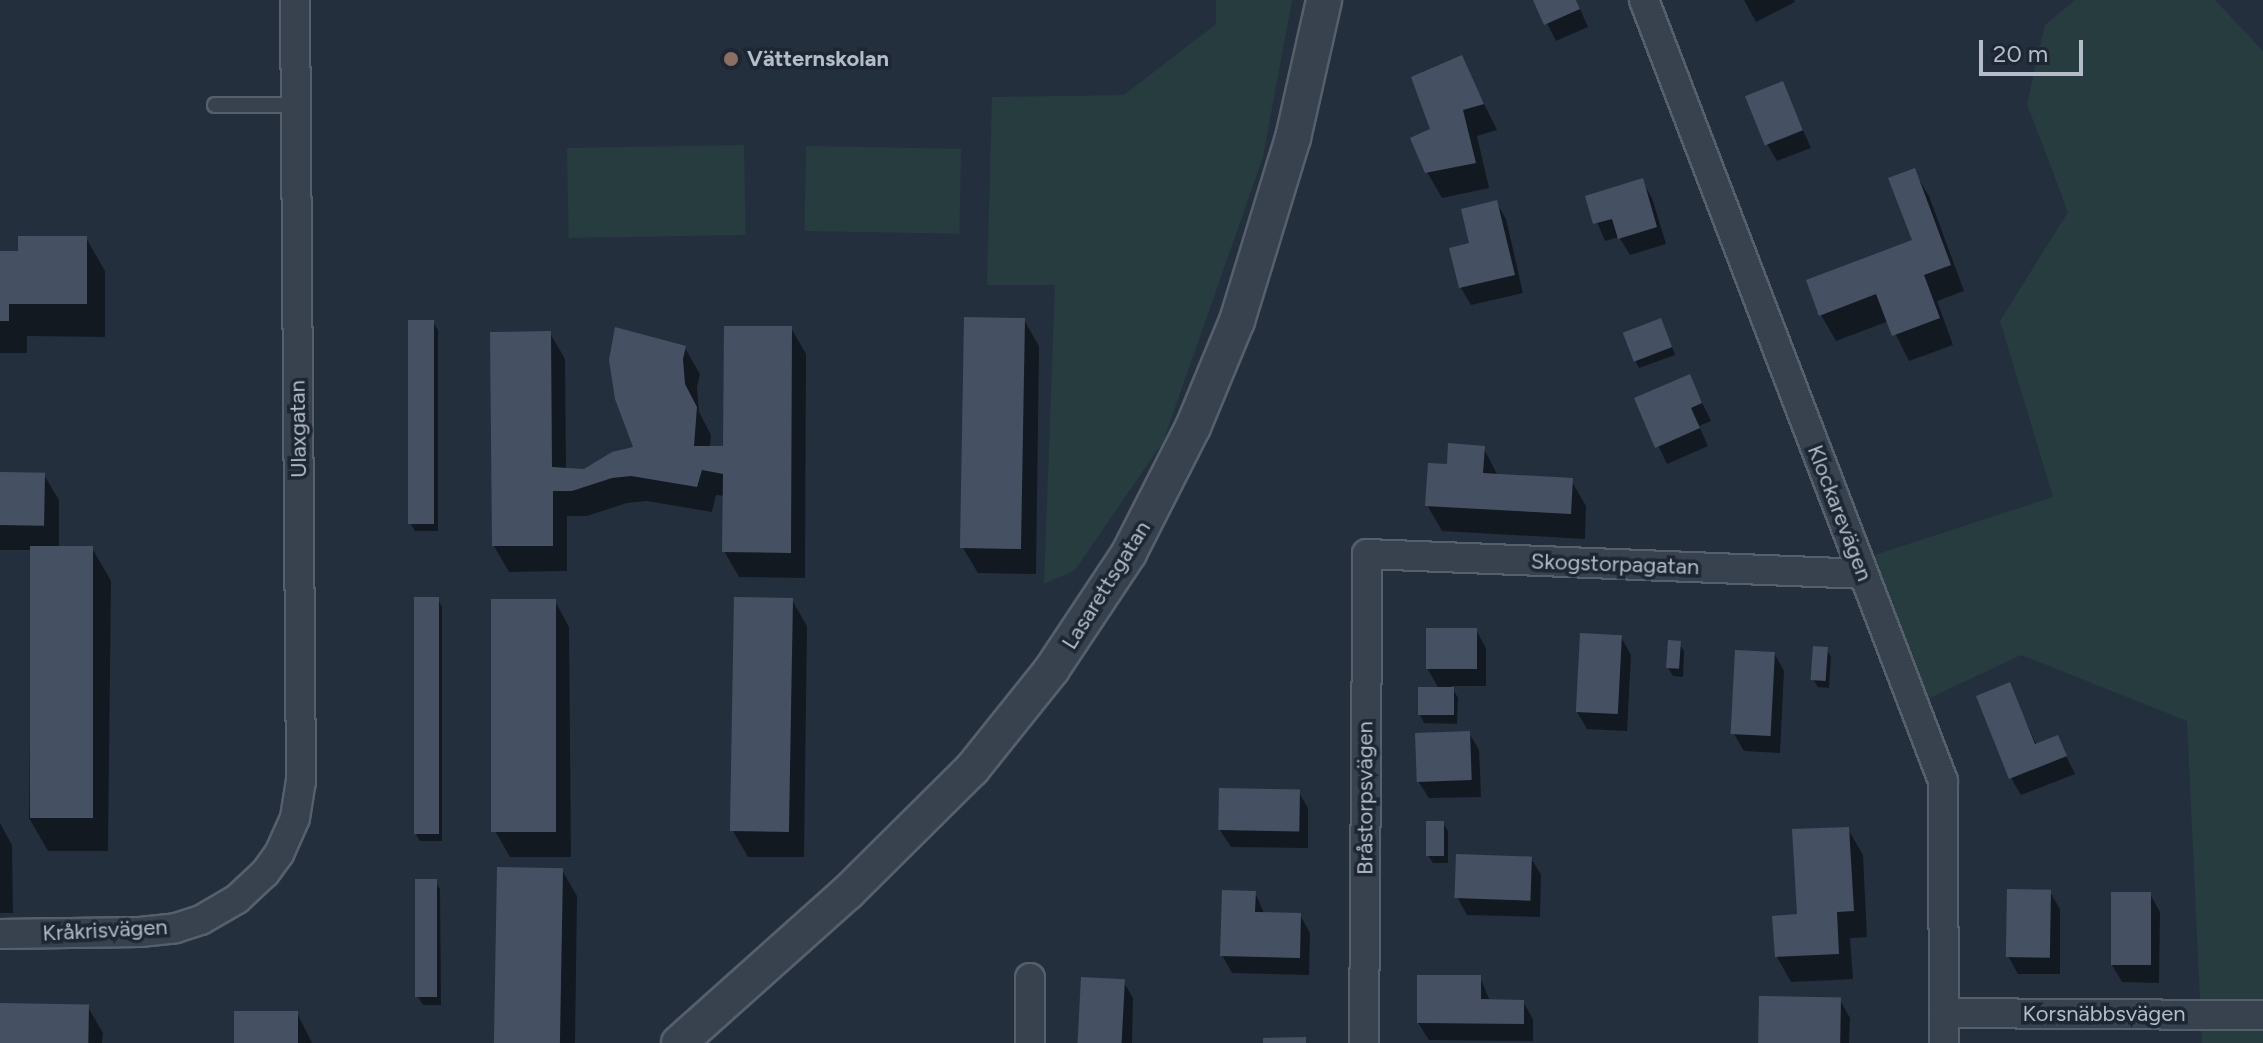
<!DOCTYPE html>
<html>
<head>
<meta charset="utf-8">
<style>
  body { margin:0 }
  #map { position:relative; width:2263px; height:1043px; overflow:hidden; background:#242f3e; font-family:Figtree,sans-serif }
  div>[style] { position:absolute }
  .green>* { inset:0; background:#263c3f; transform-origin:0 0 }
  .shadow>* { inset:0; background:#0007 }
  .building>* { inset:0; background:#455162; transform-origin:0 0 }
  .roads { filter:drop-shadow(2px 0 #565f6c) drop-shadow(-2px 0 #565f6c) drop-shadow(0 2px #565f6c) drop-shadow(0 -2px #565f6c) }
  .service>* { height:14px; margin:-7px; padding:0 7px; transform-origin:7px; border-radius:7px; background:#38414e }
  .minor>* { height:28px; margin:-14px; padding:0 14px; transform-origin:14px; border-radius:14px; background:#38414e }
  .tertiary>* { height:34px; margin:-17px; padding:0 17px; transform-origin:17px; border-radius:17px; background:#38414e }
  .dots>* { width:22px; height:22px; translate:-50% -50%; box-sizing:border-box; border:4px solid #1d2633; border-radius:50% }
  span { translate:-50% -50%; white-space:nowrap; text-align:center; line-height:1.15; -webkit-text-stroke:7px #1d2633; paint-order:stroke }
  .poi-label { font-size:22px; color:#b4bcc9; font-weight:700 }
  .left { translate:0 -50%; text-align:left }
  .street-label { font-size:22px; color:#b4bcc9 }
  .scale { position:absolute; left:1979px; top:40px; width:104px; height:36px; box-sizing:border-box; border:4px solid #b4bcc9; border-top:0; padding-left:10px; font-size:24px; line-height:28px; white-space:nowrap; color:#b4bcc9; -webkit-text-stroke:6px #1d2633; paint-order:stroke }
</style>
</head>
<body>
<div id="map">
  <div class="green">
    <div style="clip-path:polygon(1216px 0,1292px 0,1263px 157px,1163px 442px,1075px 570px,1044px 584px,1055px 285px,987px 285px,992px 97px,1124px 95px,1216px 24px)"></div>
    <div style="clip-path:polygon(2075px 0,2215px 0,2263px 51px,2263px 1043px,2202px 1043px,2187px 721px,2021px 655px,1904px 710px,1844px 565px,2053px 497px,2000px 321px,2068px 212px,2027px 104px,2045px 25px)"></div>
    <div style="left:744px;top:145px;width:90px;height:177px;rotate:89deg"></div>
    <div style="left:806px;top:146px;width:155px;height:85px;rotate:1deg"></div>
  </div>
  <div class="shadow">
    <div style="clip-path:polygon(1535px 0,1576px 0,1588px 27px,1556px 41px)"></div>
    <div style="clip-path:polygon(1744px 0,1794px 0,1795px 2px,1756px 22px)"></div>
    <div style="clip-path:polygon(1461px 57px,1497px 130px,1477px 136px,1489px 188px,1442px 198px,1427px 172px,1433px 130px)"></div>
    <div style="clip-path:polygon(1782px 84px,1811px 148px,1777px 161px,1767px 144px)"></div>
    <div style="clip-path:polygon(1914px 171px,1929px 196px,1964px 291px,1937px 301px,1953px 345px,1909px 361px,1889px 321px,1836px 341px,1821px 315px,1915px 241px)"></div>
    <div style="clip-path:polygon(1642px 181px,1652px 198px,1666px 244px,1630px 255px,1619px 237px,1605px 241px,1587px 198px)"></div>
    <div style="clip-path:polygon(1496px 202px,1506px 219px,1523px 293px,1471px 305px,1461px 288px,1472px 245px)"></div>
    <div style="clip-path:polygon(86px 238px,105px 271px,105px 337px,27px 336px,27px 353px,0 353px,0 253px,20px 253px)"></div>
    <div style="clip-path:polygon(1024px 320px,1039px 346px,1036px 574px,978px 573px,963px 548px)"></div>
    <div style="clip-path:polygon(433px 322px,438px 330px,438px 531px,415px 531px,410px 523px)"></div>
    <div style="clip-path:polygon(791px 328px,806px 354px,805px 578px,739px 577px,724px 551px,725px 496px,716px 495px,712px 512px,647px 501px,627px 503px,587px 516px,567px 516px,567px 571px,509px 572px,494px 546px,550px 333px,565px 359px,566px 470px,584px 471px,635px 448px,685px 348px,700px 374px,697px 387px,699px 412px,711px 435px,710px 448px,725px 448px)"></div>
    <div style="clip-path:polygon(1665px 329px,1675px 355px,1639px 368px,1635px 360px)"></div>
    <div style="clip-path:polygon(1689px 376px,1711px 421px,1699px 426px,1708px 446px,1667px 464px,1636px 399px)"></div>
    <div style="clip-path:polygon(1483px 447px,1498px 476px,1571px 480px,1586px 506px,1585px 539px,1442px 531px,1427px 505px,1449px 466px)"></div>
    <div style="clip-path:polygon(0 474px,44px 475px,59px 500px,59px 548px,92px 548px,111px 581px,108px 851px,48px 851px,29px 818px,32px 550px,0 550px)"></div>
    <div style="clip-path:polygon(438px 599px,442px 607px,442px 841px,420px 841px,415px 833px)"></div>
    <div style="clip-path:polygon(792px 600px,807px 626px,804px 857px,748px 857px,733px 831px)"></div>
    <div style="clip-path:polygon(555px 601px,569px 627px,571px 857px,510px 857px,495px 831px)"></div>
    <div style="clip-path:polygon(1476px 630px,1486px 648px,1486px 686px,1451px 686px,1458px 698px,1457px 724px,1424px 723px,1420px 715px,1439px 689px,1427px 668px)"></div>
    <div style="clip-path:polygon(1621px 637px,1631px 655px,1627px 731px,1587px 729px,1577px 712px)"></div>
    <div style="clip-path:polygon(1679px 643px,1684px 651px,1683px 677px,1673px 676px,1668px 668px)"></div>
    <div style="clip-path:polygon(1826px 649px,1831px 657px,1829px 688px,1818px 687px,1813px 679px)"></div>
    <div style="clip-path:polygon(1774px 653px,1784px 671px,1780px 753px,1744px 751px,1734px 734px)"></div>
    <div style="clip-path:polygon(2009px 684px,2037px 746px,2057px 738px,2075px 774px,2021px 795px,2011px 778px)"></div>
    <div style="clip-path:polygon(1469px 733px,1479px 750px,1481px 797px,1429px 798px,1418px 781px)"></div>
    <div style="clip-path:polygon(1298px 791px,1308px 808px,1308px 848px,1231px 847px,1220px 830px)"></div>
    <div style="clip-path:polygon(0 823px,12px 845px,13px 913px,0 913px)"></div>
    <div style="clip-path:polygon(1443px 823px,1448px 831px,1448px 863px,1433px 863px,1428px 855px)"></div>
    <div style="clip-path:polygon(1848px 829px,1863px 855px,1867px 937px,1850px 938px,1853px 979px,1791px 982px,1777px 957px)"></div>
    <div style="clip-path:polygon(1531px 858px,1541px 875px,1540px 917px,1467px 915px,1457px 897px)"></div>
    <div style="clip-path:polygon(562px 870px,577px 896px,575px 1043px,496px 1043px)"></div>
    <div style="clip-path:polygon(435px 881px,440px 889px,441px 1005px,423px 1005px,418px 997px)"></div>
    <div style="clip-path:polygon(2050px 892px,2060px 909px,2060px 974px,2018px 974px,2008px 956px)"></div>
    <div style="clip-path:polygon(1255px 893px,1265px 915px,1300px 915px,1310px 933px,1309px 975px,1232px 973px,1222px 955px)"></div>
    <div style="clip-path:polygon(2150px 894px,2160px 912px,2159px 983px,2122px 982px,2112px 965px)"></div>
    <div style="clip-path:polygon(1480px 977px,1490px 1001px,1523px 1002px,1533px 1019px,1533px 1041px,1429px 1040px,1418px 1023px)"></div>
    <div style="clip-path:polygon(1123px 981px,1133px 998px,1132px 1043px,1080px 1043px)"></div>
    <div style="clip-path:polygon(1840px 1000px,1850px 1018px,1849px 1043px,1759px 1043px)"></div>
    <div style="clip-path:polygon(0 1005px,88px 1007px,103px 1033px,102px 1043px,0 1043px)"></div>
    <div style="clip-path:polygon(297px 1013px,312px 1043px,237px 1043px)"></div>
  </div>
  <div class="building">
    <div style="clip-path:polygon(1533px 0,1576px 0,1580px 9px,1544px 25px)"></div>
    <div style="clip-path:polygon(1462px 55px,1484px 104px,1463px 110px,1476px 163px,1425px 173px,1410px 138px,1430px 129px,1411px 77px)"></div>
    <div style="left:1783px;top:81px;width:53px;height:41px;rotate:68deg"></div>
    <div style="clip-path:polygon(1915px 168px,1951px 265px,1924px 275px,1940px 318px,1892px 336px,1876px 294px,1819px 316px,1806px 280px,1912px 240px,1888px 178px)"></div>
    <div style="clip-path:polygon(1643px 178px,1657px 227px,1618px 239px,1612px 219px,1593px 224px,1585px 196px)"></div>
    <div style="clip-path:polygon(1497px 200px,1515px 275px,1459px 288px,1449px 248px,1469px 243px,1461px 209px)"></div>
    <div style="clip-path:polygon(18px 236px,87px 236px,87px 304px,9px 304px,9px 321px,0 321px,0 251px,18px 251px)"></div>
    <div style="left:964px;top:317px;width:61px;height:231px;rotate:1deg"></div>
    <div style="left:1661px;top:318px;width:31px;height:41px;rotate:69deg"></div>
    <div style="left:408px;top:320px;width:26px;height:204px"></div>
    <div style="clip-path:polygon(724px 326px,792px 326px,791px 553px,722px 552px,723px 474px,702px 470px,697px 487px,631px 476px,612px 478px,572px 491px,553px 491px,553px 546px,492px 546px,490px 332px,551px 331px,552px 467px,584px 469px,612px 452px,633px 447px,615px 399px,609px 360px,615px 327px,686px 346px,683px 359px,685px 384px,697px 407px,694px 446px,723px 446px)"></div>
    <div style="clip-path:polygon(1690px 374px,1702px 403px,1691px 408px,1700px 428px,1655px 448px,1634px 398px)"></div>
    <div style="clip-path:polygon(1448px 443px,1485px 446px,1483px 473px,1573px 478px,1571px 514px,1425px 506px,1428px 463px,1447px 464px)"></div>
    <div style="left:0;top:472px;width:45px;height:53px;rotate:1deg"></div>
    <div style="left:30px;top:546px;width:63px;height:272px"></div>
    <div style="left:414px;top:597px;width:25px;height:237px"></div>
    <div style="left:734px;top:597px;width:59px;height:234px;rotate:1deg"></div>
    <div style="left:491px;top:599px;width:65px;height:233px"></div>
    <div style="left:1426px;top:628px;width:51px;height:41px"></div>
    <div style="left:1580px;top:633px;width:42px;height:79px;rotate:3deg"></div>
    <div style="left:1668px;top:640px;width:13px;height:28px;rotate:4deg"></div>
    <div style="left:1813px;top:646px;width:15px;height:34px;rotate:4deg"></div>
    <div style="left:1735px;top:650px;width:40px;height:84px;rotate:3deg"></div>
    <div style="clip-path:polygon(2010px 682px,2035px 744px,2058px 735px,2067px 756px,2009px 779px,1976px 696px)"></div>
    <div style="left:1418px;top:687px;width:36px;height:28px"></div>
    <div style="left:1470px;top:731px;width:49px;height:55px;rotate:88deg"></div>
    <div style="left:1219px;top:788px;width:81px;height:42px;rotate:1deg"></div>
    <div style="left:1426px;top:821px;width:18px;height:35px"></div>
    <div style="clip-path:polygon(1849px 827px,1854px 911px,1837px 912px,1839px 954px,1775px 957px,1772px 916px,1797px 914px,1792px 829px)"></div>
    <div style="left:1456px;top:854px;width:76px;height:44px;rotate:2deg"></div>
    <div style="left:497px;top:867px;width:66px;height:176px;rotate:1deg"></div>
    <div style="left:437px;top:879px;width:118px;height:22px;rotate:90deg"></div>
    <div style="left:2007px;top:889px;width:44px;height:68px;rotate:1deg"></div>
    <div style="clip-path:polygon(1222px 890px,1256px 891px,1255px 912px,1301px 913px,1300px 958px,1220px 956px)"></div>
    <div style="left:2111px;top:892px;width:40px;height:73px"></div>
    <div style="clip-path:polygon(1417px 975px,1481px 975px,1481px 999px,1524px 1000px,1524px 1024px,1417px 1023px)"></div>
    <div style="left:1081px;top:977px;width:44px;height:66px;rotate:3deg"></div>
    <div style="left:1759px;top:996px;width:82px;height:47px;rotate:1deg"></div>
    <div style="left:0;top:1003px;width:89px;height:40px;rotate:1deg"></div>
    <div style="left:298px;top:1011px;width:32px;height:64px;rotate:90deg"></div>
    <div style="clip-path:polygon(1306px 1037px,1306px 1043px,1263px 1043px,1263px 1038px)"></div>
  </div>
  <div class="roads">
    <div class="service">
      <div style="left:215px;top:105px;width:81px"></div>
    </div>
    <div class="minor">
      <div style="left:1644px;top:0;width:836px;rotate:69.05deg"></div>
      <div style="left:1943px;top:781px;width:262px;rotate:89.8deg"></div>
      <div style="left:0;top:934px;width:140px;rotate:-0.8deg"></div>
      <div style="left:140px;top:932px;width:36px;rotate:-6deg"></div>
      <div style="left:176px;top:928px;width:26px;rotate:-18deg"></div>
      <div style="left:201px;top:920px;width:42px;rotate:-30.3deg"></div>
      <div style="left:237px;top:899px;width:38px;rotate:-43deg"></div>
      <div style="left:265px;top:873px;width:24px;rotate:-54deg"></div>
      <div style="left:279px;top:854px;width:39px;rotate:-66deg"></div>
      <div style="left:295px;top:818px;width:36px;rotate:-81deg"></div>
      <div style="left:301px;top:782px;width:782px;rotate:-90.44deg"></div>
      <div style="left:1944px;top:1013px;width:319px;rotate:0.4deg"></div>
      <div style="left:1030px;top:1043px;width:65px;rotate:-90deg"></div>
      <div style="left:1364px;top:1043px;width:489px;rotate:-89.6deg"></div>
      <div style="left:1367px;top:554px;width:496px;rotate:2.3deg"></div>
    </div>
    <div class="tertiary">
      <div style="left:679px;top:1043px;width:227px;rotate:-41.8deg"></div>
      <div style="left:848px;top:892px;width:175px;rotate:-44.8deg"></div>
      <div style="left:972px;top:769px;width:128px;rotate:-51.3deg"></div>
      <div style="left:1052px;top:669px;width:139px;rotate:-56.4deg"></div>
      <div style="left:1129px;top:553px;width:141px;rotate:-63.1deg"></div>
      <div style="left:1193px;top:427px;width:115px;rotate:-67.5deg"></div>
      <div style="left:1237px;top:321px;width:191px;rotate:-73deg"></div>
      <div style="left:1293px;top:138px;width:141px;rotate:-77.3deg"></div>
    </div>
  </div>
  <div class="dots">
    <div style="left:731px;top:59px;background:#8d6e63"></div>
  </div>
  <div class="poi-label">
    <span class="left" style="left:747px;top:59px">Vätternskolan</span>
  </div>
  <div class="street-label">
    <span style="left:298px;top:429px;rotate:-91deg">Ulaxgatan</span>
    <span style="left:1840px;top:513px;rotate:69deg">Klockarevägen</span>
    <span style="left:1615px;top:564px;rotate:2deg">Skogstorpagatan</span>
    <span style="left:1106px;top:585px;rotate:-58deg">Lasarettsgatan</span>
    <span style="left:1365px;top:798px;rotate:-90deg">Bråstorpsvägen</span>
    <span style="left:105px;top:930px;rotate:-3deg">Kråkrisvägen</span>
    <span style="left:2104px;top:1014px">Korsnäbbsvägen</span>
  </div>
  <div class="scale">20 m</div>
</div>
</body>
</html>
